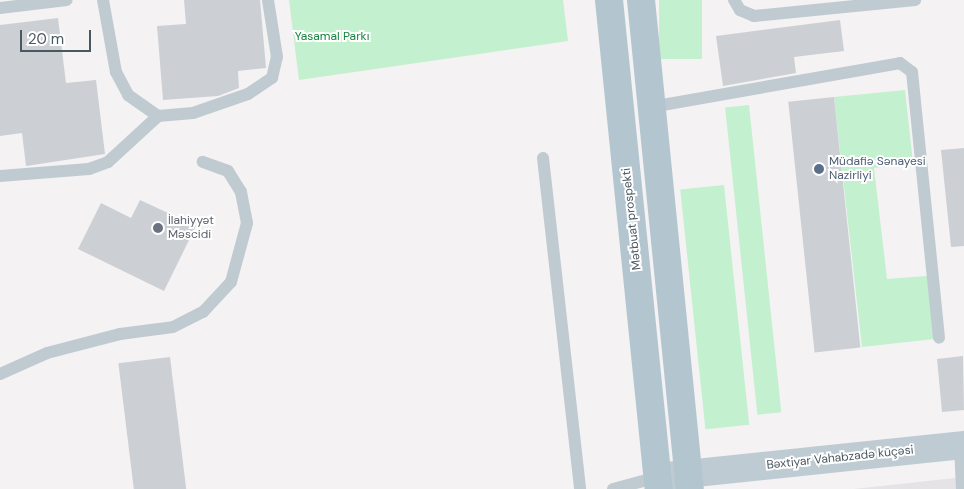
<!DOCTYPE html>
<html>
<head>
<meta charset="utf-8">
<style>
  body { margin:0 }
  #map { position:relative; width:964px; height:489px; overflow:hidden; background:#f4f2f3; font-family:"DM Sans",sans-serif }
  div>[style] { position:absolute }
  .education>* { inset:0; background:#e5e3e5 }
  .green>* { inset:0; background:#c3f0ce; transform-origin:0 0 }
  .building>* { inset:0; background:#ccd0d4; transform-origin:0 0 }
  .lane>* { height:12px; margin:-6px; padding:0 6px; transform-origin:6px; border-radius:6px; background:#c0cbd1 }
  .secondary>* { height:28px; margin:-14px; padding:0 14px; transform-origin:14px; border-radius:14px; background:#becbd3 }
  .primary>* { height:28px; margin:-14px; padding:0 14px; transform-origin:14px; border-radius:14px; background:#b3c6d0 }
  .dots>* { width:14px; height:14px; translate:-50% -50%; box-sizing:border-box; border:2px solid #fff; border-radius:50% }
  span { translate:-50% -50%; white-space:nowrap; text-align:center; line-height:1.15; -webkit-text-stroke:4px #fff; paint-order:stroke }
  .park-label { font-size:12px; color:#18833f }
  .service-label { font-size:12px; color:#4e5e75 }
  .left { translate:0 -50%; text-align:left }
  .street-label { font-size:12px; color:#4a5860 }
  .worship-label { font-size:12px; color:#5b616d }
  .scale { position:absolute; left:20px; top:30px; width:71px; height:22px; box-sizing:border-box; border:2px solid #4a5860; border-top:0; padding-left:6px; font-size:15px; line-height:18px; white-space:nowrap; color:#4a5860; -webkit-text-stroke:4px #fff; paint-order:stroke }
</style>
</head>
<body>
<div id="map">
  <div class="education">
    <div style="clip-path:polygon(964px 477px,964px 489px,854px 489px)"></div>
  </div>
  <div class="green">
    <div style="clip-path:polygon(289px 0,563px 0,568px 41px,299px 80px)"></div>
    <div style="left:659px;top:0;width:43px;height:59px"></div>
    <div style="clip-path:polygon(905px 90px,913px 163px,874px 168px,887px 279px,927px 276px,934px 339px,862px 347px,834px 97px)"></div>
    <div style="left:749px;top:105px;width:309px;height:24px;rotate:84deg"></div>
    <div style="left:724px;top:185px;width:241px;height:44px;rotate:84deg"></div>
  </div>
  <div class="building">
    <div style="clip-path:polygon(184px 0,260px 0,266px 68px,238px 71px,239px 88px,218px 96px,163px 100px,157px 26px,186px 24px)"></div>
    <div style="clip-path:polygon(58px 18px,66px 83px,96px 80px,105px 154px,26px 166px,22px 133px,0 136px,0 25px)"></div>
    <div style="clip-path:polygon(840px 20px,844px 51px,794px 57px,796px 73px,723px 86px,716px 36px)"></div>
    <div style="left:834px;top:97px;width:252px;height:46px;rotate:84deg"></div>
    <div style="clip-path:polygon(964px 148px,964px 246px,951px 247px,941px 150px)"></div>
    <div style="clip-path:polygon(140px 200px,196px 226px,164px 291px,78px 249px,101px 203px,131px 218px)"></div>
    <div style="clip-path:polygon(963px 356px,964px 410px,942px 412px,937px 359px)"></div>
    <div style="left:170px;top:357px;width:133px;height:52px;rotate:83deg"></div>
  </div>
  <div class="lane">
    <div style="left:103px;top:0;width:73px;rotate:79.8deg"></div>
    <div style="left:116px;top:72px;width:26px;rotate:62deg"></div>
    <div style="left:128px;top:95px;width:37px;rotate:35deg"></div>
    <div style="left:158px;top:116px;width:35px;rotate:-5deg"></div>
    <div style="left:193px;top:113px;width:58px;rotate:-19.1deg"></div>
    <div style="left:248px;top:94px;width:29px;rotate:-34deg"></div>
    <div style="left:272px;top:78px;width:22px;rotate:-77deg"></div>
    <div style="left:277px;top:57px;width:58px;rotate:-99deg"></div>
    <div style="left:734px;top:0;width:12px;rotate:59deg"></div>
    <div style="left:740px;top:10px;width:15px;rotate:23deg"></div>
    <div style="left:754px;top:16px;width:162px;rotate:-5.7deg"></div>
    <div style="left:0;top:8px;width:67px;rotate:-6.8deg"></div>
    <div style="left:651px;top:107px;width:253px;rotate:-10deg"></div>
    <div style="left:900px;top:63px;width:15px;rotate:37deg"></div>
    <div style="left:912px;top:72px;width:267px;rotate:84.2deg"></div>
    <div style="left:543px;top:158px;width:333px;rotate:83.6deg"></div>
    <div style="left:0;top:176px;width:89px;rotate:-4.5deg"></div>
    <div style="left:89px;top:169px;width:20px;rotate:-20deg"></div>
    <div style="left:108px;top:162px;width:68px;rotate:-42.6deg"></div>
    <div style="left:0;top:374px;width:51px;rotate:-24.1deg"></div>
    <div style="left:47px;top:353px;width:75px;rotate:-14.6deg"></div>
    <div style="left:120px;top:334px;width:53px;rotate:-7.5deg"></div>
    <div style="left:173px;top:327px;width:34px;rotate:-27deg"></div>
    <div style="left:203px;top:312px;width:41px;rotate:-47deg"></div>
    <div style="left:231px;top:282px;width:61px;rotate:-74.8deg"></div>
    <div style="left:247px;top:223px;width:32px;rotate:-101deg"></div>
    <div style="left:241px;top:192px;width:25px;rotate:-122deg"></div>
    <div style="left:228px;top:171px;width:27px;rotate:-160deg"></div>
    <div style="left:960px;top:445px;width:44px;rotate:87.4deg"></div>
    <div style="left:613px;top:489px;width:47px;rotate:-14.9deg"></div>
  </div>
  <div class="secondary">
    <div style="left:658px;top:477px;width:308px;rotate:-6deg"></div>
  </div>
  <div class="primary">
    <div style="left:609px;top:0;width:492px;rotate:84.2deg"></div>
    <div style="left:641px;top:0;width:491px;rotate:84.3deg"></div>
  </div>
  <div class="dots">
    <div style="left:819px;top:169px;background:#5c6f8a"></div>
    <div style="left:158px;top:228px;background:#6b7280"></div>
  </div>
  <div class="park-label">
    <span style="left:332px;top:37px">Yasamal Parkı</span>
  </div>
  <div class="service-label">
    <span class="left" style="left:829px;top:169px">Müdafiə Sənayesi<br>Nazirliyi</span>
  </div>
  <div class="street-label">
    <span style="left:632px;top:219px;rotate:-96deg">Mətbuat prospekti</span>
    <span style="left:840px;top:458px;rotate:-6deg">Bəxtiyar Vahabzadə küçəsi</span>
  </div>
  <div class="worship-label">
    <span class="left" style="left:168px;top:228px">İlahiyyət<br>Məscidi</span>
  </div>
  <div class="scale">20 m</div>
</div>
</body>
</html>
